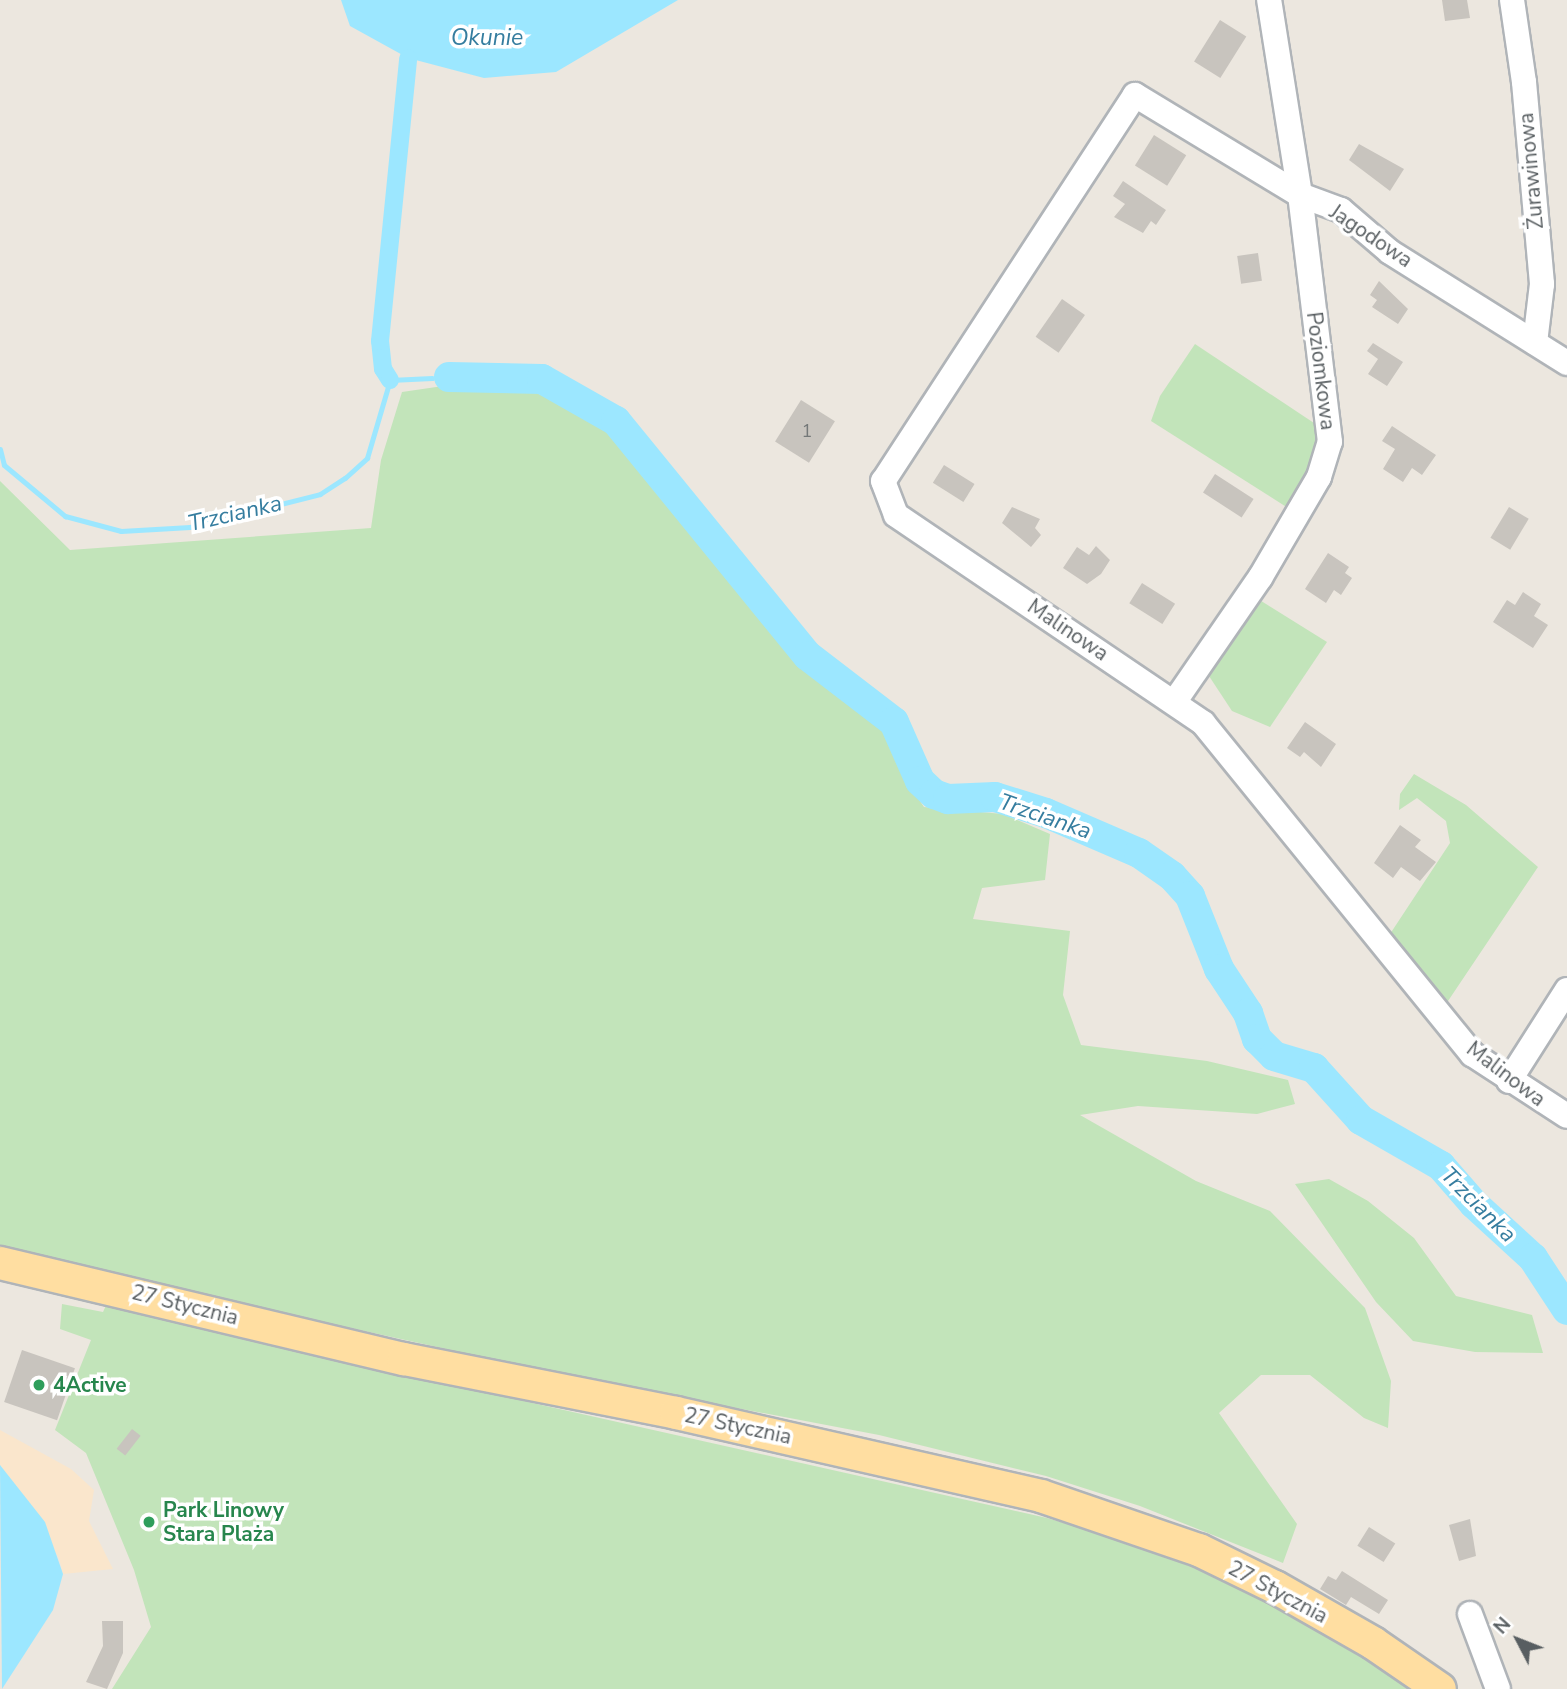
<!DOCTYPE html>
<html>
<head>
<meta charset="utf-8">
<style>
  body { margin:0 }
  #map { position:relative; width:1567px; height:1689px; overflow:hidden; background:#ece7df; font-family:"Nunito Sans",sans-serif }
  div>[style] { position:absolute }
  .green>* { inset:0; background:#c2e4ba }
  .sand>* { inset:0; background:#fae6cc }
  .water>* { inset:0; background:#9ce7ff }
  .stream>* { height:5px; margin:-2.5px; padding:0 2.5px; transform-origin:2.5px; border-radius:2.5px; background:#9ce7ff }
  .canal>* { height:18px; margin:-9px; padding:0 9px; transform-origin:9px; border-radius:9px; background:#9ce7ff }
  .river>* { height:30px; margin:-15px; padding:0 15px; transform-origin:15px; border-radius:15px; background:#9ce7ff }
  .building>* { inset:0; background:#c8c4be; transform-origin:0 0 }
  .roads { filter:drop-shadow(2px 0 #b0b4b8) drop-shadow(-2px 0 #b0b4b8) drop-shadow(0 2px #b0b4b8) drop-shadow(0 -2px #b0b4b8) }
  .minor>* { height:24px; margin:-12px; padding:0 12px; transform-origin:12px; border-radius:12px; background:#fff }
  .major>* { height:32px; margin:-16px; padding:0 16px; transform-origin:16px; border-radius:16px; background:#ffdea1 }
  .dots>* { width:19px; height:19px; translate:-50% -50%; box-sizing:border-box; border:4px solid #fff; border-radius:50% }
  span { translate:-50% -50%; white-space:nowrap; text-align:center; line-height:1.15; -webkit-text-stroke:7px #fff; paint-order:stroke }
  .number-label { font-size:18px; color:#747878 }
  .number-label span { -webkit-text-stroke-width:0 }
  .street-label { font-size:21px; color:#585e61 }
  .leisure-label { font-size:21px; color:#27864d; font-weight:700 }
  .left { translate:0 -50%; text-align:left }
  .water-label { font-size:23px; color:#357d9f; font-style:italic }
  .north { position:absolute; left:1483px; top:1605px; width:70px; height:70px; -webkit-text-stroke:5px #fff; paint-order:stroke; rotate:312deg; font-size:19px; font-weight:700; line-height:28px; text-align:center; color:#585e61 }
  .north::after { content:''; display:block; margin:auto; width:24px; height:32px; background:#585e61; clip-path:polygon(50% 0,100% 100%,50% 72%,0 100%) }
</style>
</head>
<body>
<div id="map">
  <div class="green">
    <div style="clip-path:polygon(1195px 344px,1320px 427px,1322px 441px,1288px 508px,1151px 421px,1160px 396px)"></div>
    <div style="clip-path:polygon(450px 385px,525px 388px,595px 419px,675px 505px,807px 672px,889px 728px,909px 785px,924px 807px,1003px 814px,1050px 834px,1045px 880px,982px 888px,973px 919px,1070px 931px,1063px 995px,1081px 1045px,1207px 1061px,1288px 1080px,1295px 1104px,1257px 1114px,1138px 1106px,1080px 1115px,1196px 1181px,1270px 1211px,1365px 1308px,1391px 1381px,1388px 1428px,1364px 1418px,1310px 1375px,1261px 1375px,1219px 1413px,1297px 1524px,1283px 1563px,1140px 1506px,1046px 1476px,879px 1435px,583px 1379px,0 1251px,0 481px,70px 550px,371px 528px,381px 460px,402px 392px)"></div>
    <div style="clip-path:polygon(1258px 599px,1327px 642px,1270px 727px,1232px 711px,1207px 673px)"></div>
    <div style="clip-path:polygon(1414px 774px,1466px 805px,1538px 867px,1446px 1004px,1390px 934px,1450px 843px,1446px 821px,1417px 798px,1399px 810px,1400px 794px)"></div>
    <div style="clip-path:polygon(1329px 1179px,1368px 1201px,1414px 1238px,1456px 1296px,1532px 1315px,1543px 1353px,1475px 1352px,1413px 1341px,1376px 1302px,1295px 1184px)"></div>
    <div style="clip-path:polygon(108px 1301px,447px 1384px,1047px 1518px,1131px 1543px,1290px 1606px,1416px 1689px,112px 1689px,151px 1627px,134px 1570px,86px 1453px,55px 1430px,91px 1340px,60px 1329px,62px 1304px,103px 1312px)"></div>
  </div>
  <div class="sand">
    <div style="clip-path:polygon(0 1430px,71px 1469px,94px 1490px,89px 1521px,113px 1569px,63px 1574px,59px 1558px,0 1465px)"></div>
  </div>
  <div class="water">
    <div style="clip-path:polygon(341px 0,678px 0,556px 72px,484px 78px,408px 58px,350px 26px)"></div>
    <div style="clip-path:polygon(0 1465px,45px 1522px,63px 1574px,53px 1610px,2px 1689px)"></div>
  </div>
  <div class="stream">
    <div style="left:0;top:449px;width:16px;rotate:76deg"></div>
    <div style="left:4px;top:465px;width:80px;rotate:39.9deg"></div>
    <div style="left:65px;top:516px;width:58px;rotate:15deg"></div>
    <div style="left:121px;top:531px;width:69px;rotate:-3.3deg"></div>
    <div style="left:190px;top:527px;width:134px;rotate:-14.2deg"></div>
    <div style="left:320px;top:494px;width:30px;rotate:-33deg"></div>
    <div style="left:345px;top:478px;width:30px;rotate:-42deg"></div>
    <div style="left:367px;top:458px;width:81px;rotate:-73.6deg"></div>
    <div style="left:390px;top:380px;width:42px;rotate:-2.7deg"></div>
  </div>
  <div class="canal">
    <div style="left:390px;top:380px;width:13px;rotate:-122deg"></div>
    <div style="left:383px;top:369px;width:28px;rotate:-96deg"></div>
    <div style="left:380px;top:341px;width:284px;rotate:-84.3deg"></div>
  </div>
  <div class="river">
    <div style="left:449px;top:377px;width:93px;rotate:1.2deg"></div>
    <div style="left:542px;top:379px;width:85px;rotate:29.6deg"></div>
    <div style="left:616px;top:421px;width:303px;rotate:50.8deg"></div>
    <div style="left:808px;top:656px;width:108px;rotate:37.5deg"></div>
    <div style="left:894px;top:722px;width:64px;rotate:66.2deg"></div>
    <div style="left:920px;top:781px;width:19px;rotate:43deg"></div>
    <div style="left:934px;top:794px;width:15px;rotate:20deg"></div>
    <div style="left:948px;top:799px;width:47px;rotate:-2.4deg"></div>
    <div style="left:995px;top:797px;width:53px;rotate:17.4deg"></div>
    <div style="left:1046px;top:813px;width:101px;rotate:23.3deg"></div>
    <div style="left:1139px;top:853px;width:40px;rotate:34.9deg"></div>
    <div style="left:1172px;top:876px;width:27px;rotate:48deg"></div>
    <div style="left:1190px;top:896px;width:79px;rotate:68.3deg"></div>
    <div style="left:1219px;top:969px;width:53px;rotate:56.6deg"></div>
    <div style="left:1248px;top:1013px;width:28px;rotate:71deg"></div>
    <div style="left:1257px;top:1039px;width:24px;rotate:45deg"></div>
    <div style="left:1274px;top:1056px;width:42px;rotate:16.7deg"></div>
    <div style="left:1314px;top:1068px;width:70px;rotate:47.9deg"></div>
    <div style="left:1361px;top:1120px;width:92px;rotate:29.9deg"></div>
    <div style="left:1441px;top:1166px;width:50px;rotate:49deg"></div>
    <div style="left:1474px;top:1204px;width:80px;rotate:42.5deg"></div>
    <div style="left:1533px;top:1258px;width:62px;rotate:56.8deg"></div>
  </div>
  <div class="building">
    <div style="clip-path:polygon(1442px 0,1467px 0,1470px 18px,1445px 21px)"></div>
    <div style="left:1220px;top:20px;width:31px;height:49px;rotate:32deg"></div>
    <div style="left:1154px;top:135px;width:38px;height:36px;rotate:32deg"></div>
    <div style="clip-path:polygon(1359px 144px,1404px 169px,1390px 191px,1349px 160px)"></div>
    <div style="clip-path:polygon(1123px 181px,1166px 210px,1156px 225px,1151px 221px,1143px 233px,1114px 217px,1125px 204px,1113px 196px)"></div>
    <div style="left:1258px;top:253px;width:28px;height:21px;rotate:82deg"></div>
    <div style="clip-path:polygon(1379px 281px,1408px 309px,1398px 324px,1372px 307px,1377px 300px,1370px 295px)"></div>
    <div style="left:1062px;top:299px;width:28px;height:46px;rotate:35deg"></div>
    <div style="clip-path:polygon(1373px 343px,1403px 362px,1387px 386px,1368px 374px,1378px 359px,1367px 351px)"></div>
    <div style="left:801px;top:400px;width:40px;height:49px;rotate:32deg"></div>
    <div style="clip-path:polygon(1392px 426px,1436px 455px,1422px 475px,1412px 468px,1403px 482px,1383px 469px,1395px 449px,1382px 441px)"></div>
    <div style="left:944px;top:465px;width:36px;height:21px;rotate:32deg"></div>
    <div style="left:1215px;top:474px;width:46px;height:22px;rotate:33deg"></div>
    <div style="clip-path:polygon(1012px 507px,1040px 519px,1035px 528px,1041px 535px,1031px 547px,1002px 523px)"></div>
    <div style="left:1509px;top:507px;width:23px;height:36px;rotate:31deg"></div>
    <div style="clip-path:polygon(1096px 546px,1110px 560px,1101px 574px,1087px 584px,1063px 568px,1077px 547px,1089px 555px)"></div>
    <div style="clip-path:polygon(1328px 553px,1349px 567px,1345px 573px,1352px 578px,1341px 595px,1334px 590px,1326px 603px,1305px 589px)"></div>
    <div style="left:1142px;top:583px;width:39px;height:24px;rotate:32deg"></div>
    <div style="clip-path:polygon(1523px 592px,1541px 604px,1534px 616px,1548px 625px,1533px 648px,1493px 622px,1507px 600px,1515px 605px)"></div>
    <div style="clip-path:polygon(1305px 722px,1336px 744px,1321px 767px,1304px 752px,1300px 757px,1287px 748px)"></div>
    <div style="clip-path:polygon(1400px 825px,1421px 840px,1415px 847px,1436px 862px,1420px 881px,1401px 867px,1393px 878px,1374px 863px)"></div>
    <div style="left:22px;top:1350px;width:56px;height:55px;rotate:19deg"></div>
    <div style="left:132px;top:1429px;width:11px;height:25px;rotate:38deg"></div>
    <div style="clip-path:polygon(1470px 1519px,1476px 1556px,1459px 1561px,1449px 1525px)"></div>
    <div style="left:1369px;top:1527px;width:31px;height:22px;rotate:32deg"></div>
    <div style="clip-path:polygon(1342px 1571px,1388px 1600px,1379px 1614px,1351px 1597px,1346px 1605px,1320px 1589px,1328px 1576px,1336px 1580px)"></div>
    <div style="clip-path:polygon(102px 1621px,123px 1621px,123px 1653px,107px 1689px,86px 1682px,103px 1646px)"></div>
  </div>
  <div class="roads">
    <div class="minor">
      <div style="left:1512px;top:0;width:83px;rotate:81.7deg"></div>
      <div style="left:1524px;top:82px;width:203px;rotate:84.9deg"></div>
      <div style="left:1542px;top:284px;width:59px;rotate:96.8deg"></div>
      <div style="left:1567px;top:363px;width:209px;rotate:-147.9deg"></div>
      <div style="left:1390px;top:252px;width:65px;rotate:-139.4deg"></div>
      <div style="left:1341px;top:210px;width:44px;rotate:-159.9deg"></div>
      <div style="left:1300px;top:195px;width:193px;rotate:-148.8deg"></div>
      <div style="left:1135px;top:95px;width:461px;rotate:123.1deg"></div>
      <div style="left:883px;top:481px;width:36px;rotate:69deg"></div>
      <div style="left:896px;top:515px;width:371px;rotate:34.1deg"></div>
      <div style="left:1203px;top:723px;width:427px;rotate:50.9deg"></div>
      <div style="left:1472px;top:1054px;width:113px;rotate:33.1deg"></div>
      <div style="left:1175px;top:701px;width:150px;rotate:-55.4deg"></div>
      <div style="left:1260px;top:578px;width:117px;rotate:-59.7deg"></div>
      <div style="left:1319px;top:477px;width:37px;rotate:-73deg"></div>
      <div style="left:1330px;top:442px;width:249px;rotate:-96.9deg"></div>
      <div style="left:1300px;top:195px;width:197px;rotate:-99deg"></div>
      <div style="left:1509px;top:1081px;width:108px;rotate:-57.5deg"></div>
      <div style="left:1470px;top:1614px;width:80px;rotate:69.5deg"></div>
    </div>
    <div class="major">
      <div style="left:0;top:1263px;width:415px;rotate:13.4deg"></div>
      <div style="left:404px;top:1359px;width:277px;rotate:11.2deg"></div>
      <div style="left:676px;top:1413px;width:374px;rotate:12.8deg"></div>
      <div style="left:1041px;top:1496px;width:167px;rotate:18.9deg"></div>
      <div style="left:1199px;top:1550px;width:85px;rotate:26deg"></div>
      <div style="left:1275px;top:1587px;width:113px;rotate:29.7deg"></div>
      <div style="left:1373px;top:1643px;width:81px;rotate:34.5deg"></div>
    </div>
  </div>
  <div class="dots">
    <div style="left:39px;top:1385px;background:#2e9e5b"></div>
    <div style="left:149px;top:1522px;background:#2e9e5b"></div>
  </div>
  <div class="number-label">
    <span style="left:807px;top:431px">1</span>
  </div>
  <div class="street-label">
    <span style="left:1531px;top:171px;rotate:-95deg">Żurawinowa</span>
    <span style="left:1371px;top:236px;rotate:34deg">Jagodowa</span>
    <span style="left:1321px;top:371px;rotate:83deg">Poziomkowa</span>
    <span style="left:1068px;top:630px;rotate:34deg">Malinowa</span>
    <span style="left:1506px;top:1074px;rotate:37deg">Malinowa</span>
    <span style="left:185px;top:1305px;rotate:14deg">27 Stycznia</span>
    <span style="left:738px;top:1426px;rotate:12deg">27 Stycznia</span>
    <span style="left:1278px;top:1592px;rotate:28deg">27 Stycznia</span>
  </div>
  <div class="leisure-label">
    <span class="left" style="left:53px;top:1385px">4Active</span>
    <span class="left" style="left:163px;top:1522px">Park Linowy<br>Stara Plaża</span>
  </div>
  <div class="water-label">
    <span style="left:487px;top:38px">Okunie</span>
    <span style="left:235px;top:514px;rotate:-13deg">Trzcianka</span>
    <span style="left:1045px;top:817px;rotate:19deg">Trzcianka</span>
    <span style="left:1478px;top:1205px;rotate:45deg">Trzcianka</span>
  </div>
  <div class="north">N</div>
</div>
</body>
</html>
